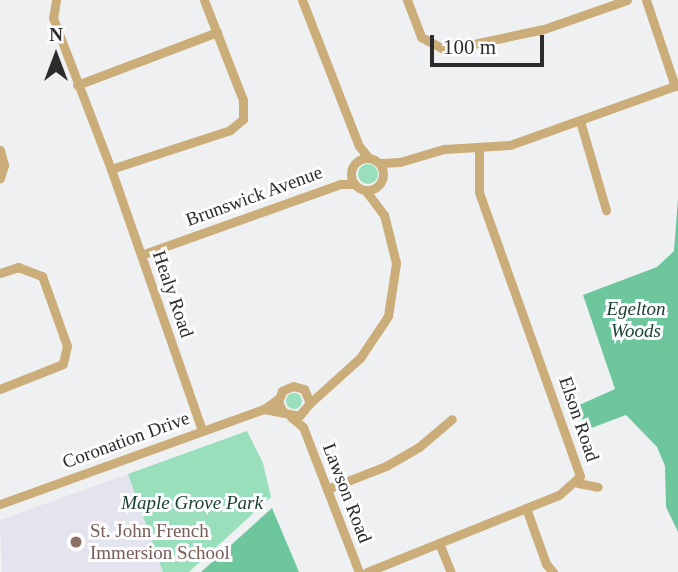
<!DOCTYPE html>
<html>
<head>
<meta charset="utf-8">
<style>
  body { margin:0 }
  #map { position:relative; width:678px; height:572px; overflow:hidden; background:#eff0f2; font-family:Georgia,serif }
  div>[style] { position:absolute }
  .built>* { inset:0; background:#e3e4ee }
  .green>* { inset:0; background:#9adfbb }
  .round { border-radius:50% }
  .forest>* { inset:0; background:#6ec79c }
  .minor>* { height:9px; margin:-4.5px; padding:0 4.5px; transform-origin:4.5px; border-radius:4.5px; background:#cbad7a }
  .minor>.ring { margin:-4.5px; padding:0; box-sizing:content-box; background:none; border:9px solid #cbad7a; border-radius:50% }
  .dots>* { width:19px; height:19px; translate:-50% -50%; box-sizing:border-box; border:4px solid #fdfdff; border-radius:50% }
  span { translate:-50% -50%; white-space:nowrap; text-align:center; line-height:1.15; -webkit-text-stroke:6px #fdfdff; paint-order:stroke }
  .street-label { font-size:19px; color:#2c2c2d }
  .park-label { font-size:19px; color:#1b4230; font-style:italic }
  .education-label { font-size:19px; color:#785e54 }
  .left { translate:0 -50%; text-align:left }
  .north { position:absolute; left:21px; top:21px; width:70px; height:70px; -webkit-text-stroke:5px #fdfdff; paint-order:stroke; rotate:0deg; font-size:19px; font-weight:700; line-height:28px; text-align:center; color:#2c2c2d }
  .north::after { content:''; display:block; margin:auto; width:24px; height:32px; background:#2c2c2d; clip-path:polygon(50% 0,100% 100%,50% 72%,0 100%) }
  .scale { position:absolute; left:430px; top:35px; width:114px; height:32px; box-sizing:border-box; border:4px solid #2c2c2d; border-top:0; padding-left:9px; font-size:21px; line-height:24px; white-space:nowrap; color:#2c2c2d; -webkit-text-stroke:5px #fdfdff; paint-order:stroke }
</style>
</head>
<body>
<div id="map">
  <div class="built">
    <div style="clip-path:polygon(128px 474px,163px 572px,2px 572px,0 520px)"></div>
  </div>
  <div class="green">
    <div class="round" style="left:358px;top:164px;width:20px;height:20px"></div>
    <div class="round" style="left:286px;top:393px;width:16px;height:16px"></div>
    <div style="clip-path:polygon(247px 431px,263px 463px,271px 497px,189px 572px,163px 572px,128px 474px)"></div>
  </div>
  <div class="forest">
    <div style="clip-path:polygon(678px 198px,678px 532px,666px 507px,665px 466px,657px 447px,626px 415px,586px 430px,577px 406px,615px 389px,583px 295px,657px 267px,674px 251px)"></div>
    <div style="clip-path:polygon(272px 508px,299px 572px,201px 572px)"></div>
  </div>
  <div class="minor">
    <div style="left:56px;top:0;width:18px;rotate:99deg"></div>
    <div style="left:53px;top:18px;width:162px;rotate:69deg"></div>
    <div style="left:111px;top:169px;width:277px;rotate:70.8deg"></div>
    <div style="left:302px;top:0;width:157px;rotate:68.7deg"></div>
    <div style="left:359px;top:146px;width:14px;rotate:51deg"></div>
    <div style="left:407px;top:0;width:40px;rotate:69deg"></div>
    <div style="left:421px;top:37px;width:27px;rotate:28deg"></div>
    <div style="left:445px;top:50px;width:101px;rotate:-12deg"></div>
    <div style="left:544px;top:29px;width:88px;rotate:-19.3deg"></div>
    <div style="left:646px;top:0;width:91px;rotate:71.4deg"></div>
    <div style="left:77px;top:85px;width:150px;rotate:-20.7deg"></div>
    <div style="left:580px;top:121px;width:93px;rotate:73.7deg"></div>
    <div style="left:0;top:150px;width:16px;rotate:75deg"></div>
    <div style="left:4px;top:165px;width:14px;rotate:107deg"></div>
    <div class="ring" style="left:351px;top:158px;width:23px;height:23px"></div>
    <div style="left:380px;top:163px;width:20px;rotate:-3deg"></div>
    <div style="left:400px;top:162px;width:46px;rotate:-16.5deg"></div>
    <div style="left:444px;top:149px;width:66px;rotate:-3.5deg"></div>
    <div style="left:510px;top:145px;width:178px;rotate:-19.7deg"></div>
    <div style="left:111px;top:169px;width:125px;rotate:-18.1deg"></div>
    <div style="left:230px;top:130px;width:17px;rotate:-40deg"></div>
    <div style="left:243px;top:119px;width:19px;rotate:-90deg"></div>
    <div style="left:243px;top:100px;width:107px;rotate:-111.3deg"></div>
    <div style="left:141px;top:255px;width:211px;rotate:-19.6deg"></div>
    <div style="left:340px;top:184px;width:14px"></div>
    <div style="left:0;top:273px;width:19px;rotate:-18deg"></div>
    <div style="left:18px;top:267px;width:26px;rotate:21deg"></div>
    <div style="left:42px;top:276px;width:74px;rotate:70.3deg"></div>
    <div style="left:67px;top:346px;width:18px;rotate:103deg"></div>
    <div style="left:63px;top:364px;width:68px;rotate:158.4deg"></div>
    <div style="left:310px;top:403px;width:67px;rotate:-42deg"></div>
    <div style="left:360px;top:358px;width:50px;rotate:-56.3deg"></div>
    <div style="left:388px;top:316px;width:54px;rotate:-81.4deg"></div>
    <div style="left:396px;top:263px;width:49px;rotate:-104deg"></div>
    <div style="left:384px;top:215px;width:31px;rotate:-127deg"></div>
    <div style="left:264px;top:409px;width:36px;rotate:11deg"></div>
    <div style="left:299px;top:416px;width:17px;rotate:-50deg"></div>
    <div style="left:310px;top:403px;width:15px;rotate:-113deg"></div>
    <div style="left:304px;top:389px;width:11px;rotate:-165deg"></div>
    <div style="left:293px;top:386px;width:12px;rotate:156deg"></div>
    <div style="left:282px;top:391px;width:12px;rotate:110deg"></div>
    <div style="left:278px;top:402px;width:11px;rotate:63deg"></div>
    <div style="left:291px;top:417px;width:16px;rotate:40deg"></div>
    <div style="left:303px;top:427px;width:155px;rotate:68.9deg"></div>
    <div style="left:578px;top:483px;width:20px;rotate:11deg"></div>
    <div style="left:327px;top:489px;width:63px;rotate:-21.3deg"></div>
    <div style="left:386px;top:466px;width:38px;rotate:-30deg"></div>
    <div style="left:419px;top:447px;width:43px;rotate:-40.3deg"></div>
    <div style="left:0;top:504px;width:281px;rotate:-19.8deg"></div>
    <div style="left:264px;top:409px;width:19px;rotate:-36deg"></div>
    <div style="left:526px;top:508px;width:59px;rotate:70.3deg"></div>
    <div style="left:546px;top:564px;width:11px;rotate:49deg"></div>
    <div style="left:439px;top:543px;width:31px;rotate:68deg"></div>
    <div style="left:367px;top:572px;width:207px;rotate:-21.9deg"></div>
    <div style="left:559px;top:495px;width:28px;rotate:-42deg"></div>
    <div style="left:580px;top:476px;width:301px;rotate:-109.6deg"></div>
    <div style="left:479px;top:192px;width:43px;rotate:-90deg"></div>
  </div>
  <div class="dots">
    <div style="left:76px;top:542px;background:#8d6e63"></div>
  </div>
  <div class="street-label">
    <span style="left:254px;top:196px;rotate:-20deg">Brunswick Avenue</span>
    <span style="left:173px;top:294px;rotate:71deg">Healy Road</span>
    <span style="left:579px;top:419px;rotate:71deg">Elson Road</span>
    <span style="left:126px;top:440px;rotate:-20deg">Coronation Drive</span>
    <span style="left:347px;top:493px;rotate:69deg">Lawson Road</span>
  </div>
  <div class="park-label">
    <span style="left:636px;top:320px">Egelton<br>Woods</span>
    <span style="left:192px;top:503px">Maple Grove Park</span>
  </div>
  <div class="education-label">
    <span class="left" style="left:90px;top:542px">St. John French<br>Immersion School</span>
  </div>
  <div class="north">N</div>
  <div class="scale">100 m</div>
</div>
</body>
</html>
